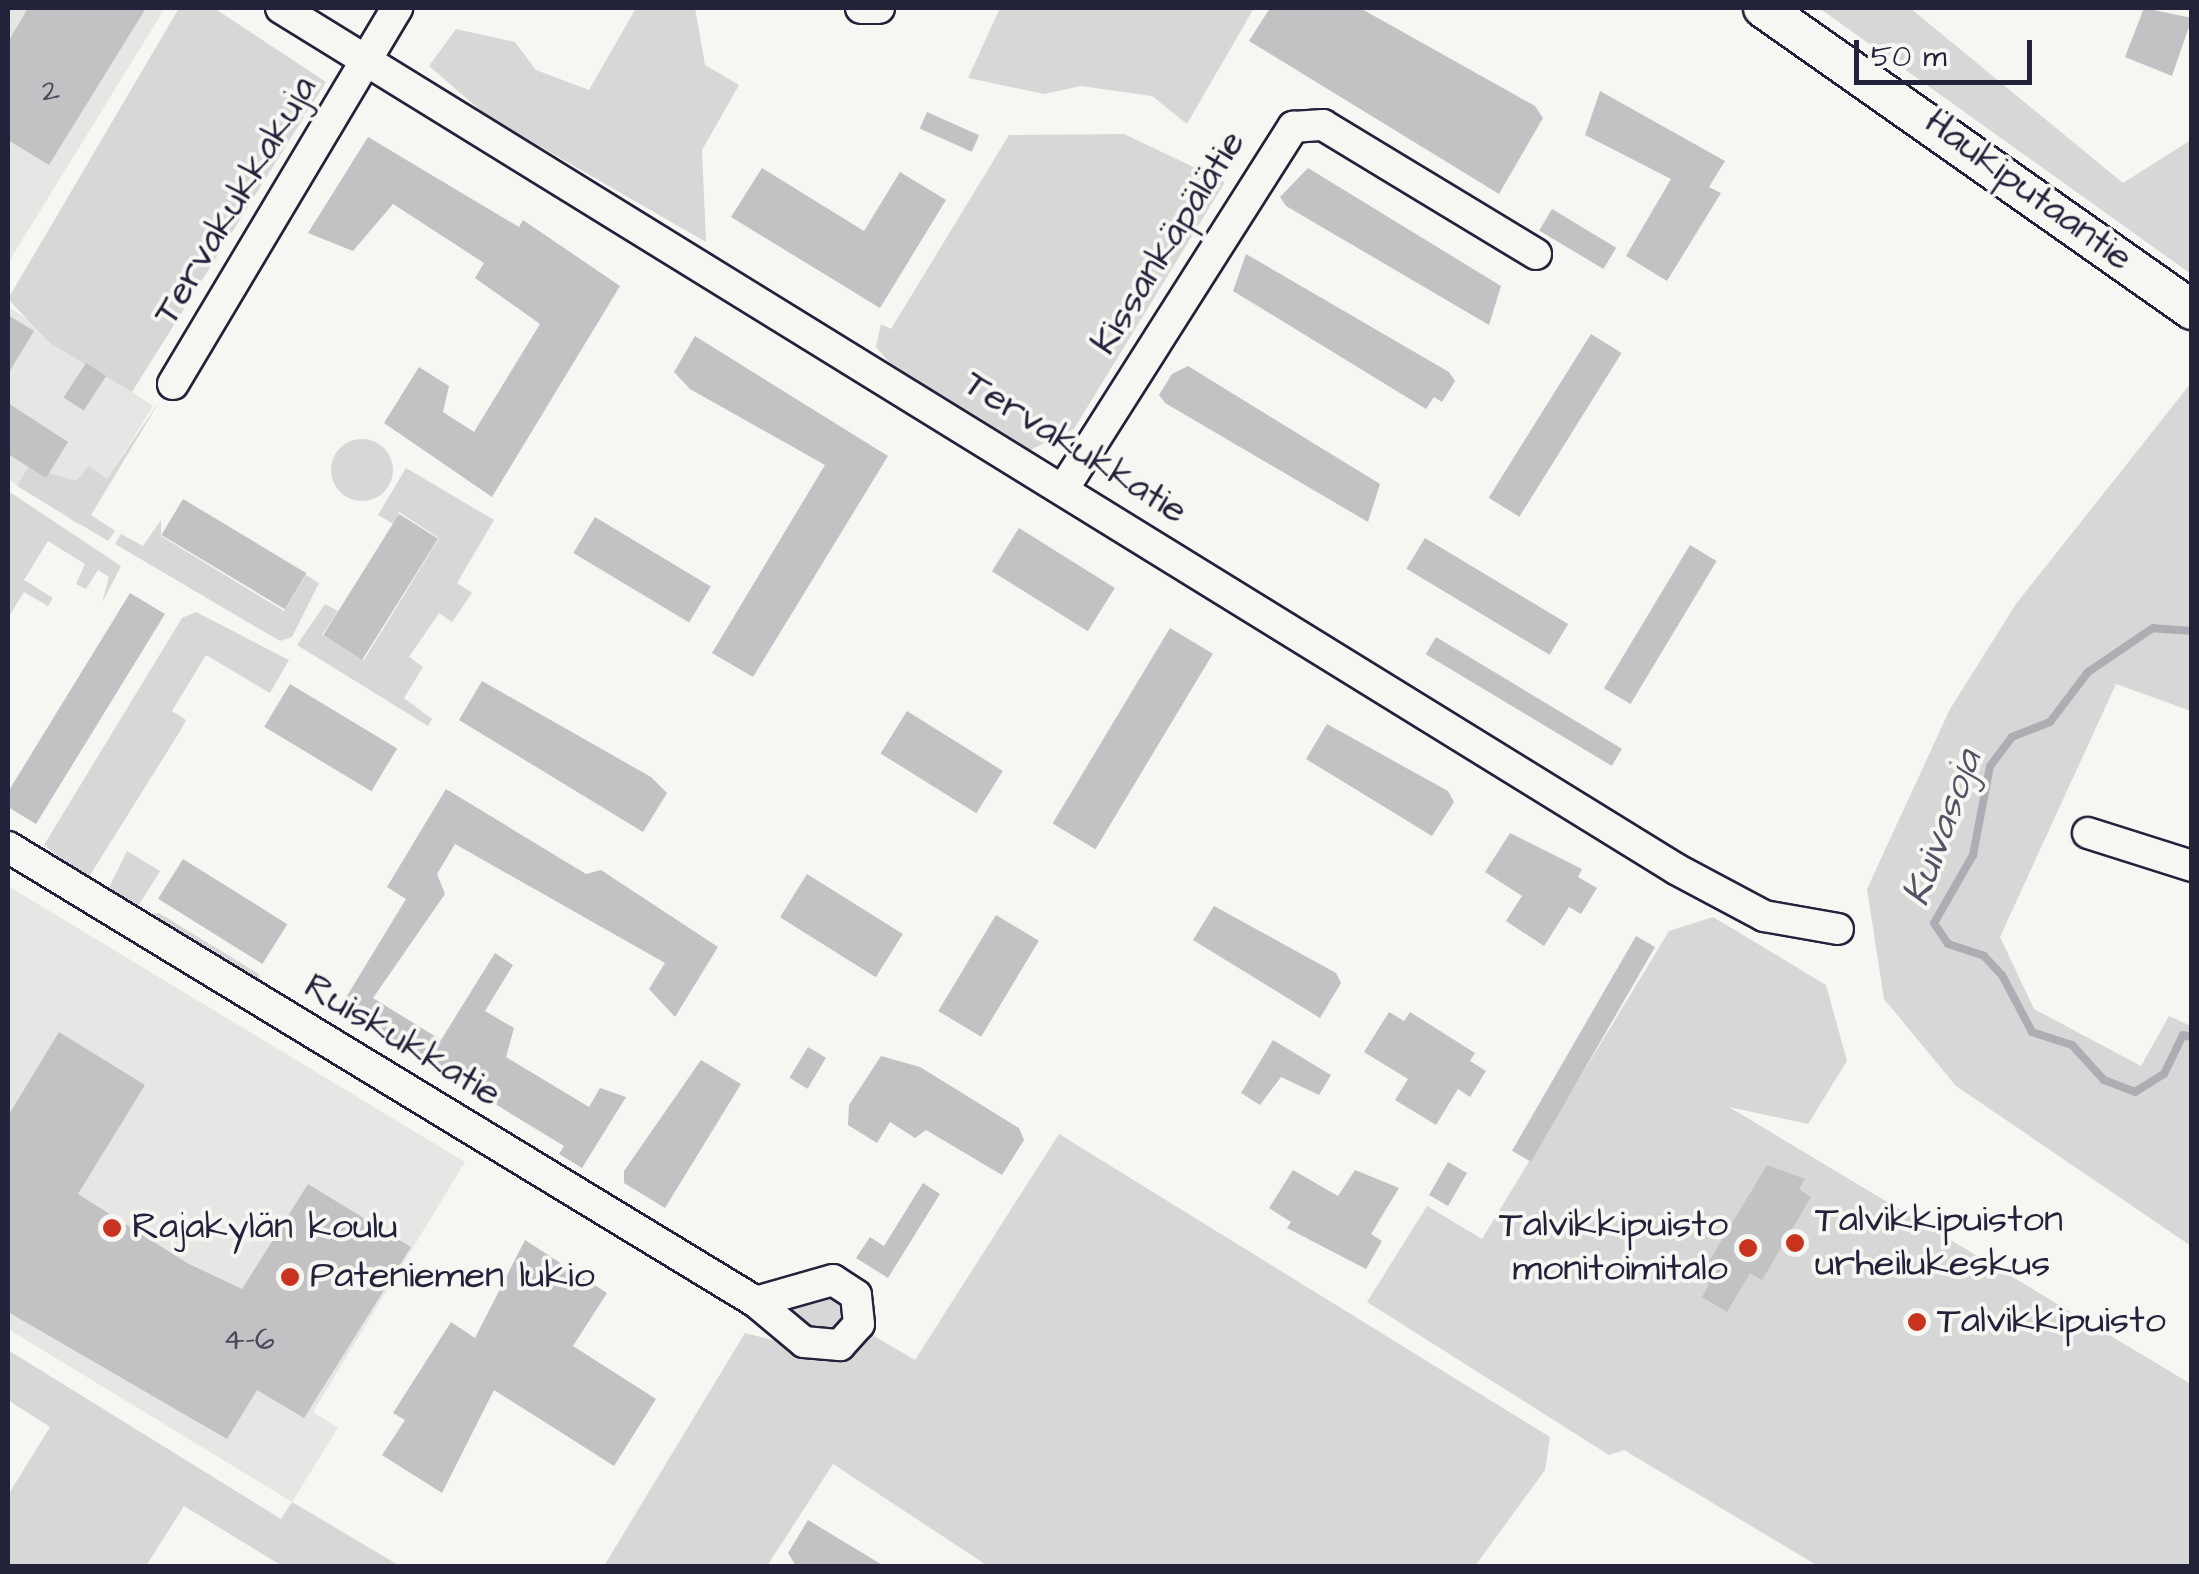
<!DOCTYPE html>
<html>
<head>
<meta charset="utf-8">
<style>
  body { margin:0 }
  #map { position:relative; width:2199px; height:1574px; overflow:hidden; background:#f6f6f2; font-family:"Architects Daughter",sans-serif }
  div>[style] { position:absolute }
  .built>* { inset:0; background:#e6e6e4 }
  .green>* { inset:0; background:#d7d7d7 }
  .round { border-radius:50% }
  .stream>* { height:8px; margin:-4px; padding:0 4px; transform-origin:4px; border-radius:4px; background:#adadb3 }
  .building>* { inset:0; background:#c2c2c4; transform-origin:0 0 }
  .roads { filter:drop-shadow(2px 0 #22223b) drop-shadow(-2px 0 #22223b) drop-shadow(0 2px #22223b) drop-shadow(0 -2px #22223b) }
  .minor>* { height:30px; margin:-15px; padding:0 15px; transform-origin:15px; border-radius:15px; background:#f6f6f2 }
  .major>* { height:38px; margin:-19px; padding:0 19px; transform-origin:19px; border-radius:19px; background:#f6f6f2 }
  .dots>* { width:28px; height:28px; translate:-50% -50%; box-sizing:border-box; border:5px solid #f6f6f2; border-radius:50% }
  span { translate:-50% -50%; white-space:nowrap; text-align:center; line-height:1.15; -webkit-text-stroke:8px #f6f6f2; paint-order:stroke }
  .number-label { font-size:32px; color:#4a4a5d }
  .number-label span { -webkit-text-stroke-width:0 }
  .street-label { font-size:38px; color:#22223b }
  .poi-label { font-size:38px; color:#22223b }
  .left { translate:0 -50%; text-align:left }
  .right { translate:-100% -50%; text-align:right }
  .water-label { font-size:40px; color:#535365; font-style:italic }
  .frame { position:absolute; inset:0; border:10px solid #22223b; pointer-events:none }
  .scale { position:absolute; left:1854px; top:40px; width:178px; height:45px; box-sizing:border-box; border:5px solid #22223b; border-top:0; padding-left:12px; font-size:30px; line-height:35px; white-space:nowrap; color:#22223b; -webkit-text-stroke:8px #f6f6f2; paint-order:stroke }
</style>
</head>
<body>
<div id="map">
  <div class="built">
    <div style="clip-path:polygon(8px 8px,165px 8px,8px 263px)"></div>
    <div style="clip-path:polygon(8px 306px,153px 406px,79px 525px,8px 479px)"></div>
    <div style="clip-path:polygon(8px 886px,465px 1162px,313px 1412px,338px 1428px,292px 1502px,8px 1329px)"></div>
  </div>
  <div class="green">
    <div style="clip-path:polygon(179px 8px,214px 8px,326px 82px,132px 392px,50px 343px,8px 299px)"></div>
    <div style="clip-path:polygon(636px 8px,695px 8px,705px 65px,739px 85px,702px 150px,706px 242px,487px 116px,429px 66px,456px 29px,515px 42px,536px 70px,589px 90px)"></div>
    <div style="clip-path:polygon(1000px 8px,1254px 8px,1187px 124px,1152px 96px,1081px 86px,1044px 94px,968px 78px)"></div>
    <div style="clip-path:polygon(1819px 8px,1910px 8px,2123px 183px,2191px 140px,2191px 274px)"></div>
    <div style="clip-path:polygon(1124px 134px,1225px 182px,1074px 429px,1028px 451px,889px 362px,876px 347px,881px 324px,891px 329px,1009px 135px)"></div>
    <div style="clip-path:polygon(2191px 383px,2191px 711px,2116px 684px,2000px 937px,2034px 1009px,2141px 1066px,2169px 1016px,2191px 1026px,2191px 1246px,1956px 1086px,1884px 999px,1867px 889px,1950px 709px,2016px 604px)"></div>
    <div style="clip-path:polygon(161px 399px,91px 515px,115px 531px,108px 541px,17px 486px,28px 467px,76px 481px,89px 466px,107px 479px)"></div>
    <div class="round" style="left:331px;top:439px;width:62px;height:62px"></div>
    <div style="clip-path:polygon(406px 468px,494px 520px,457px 583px,472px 593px,452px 622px,439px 613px,409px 657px,423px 667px,404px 698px,432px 719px,428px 726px,297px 645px,325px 604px,338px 611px,322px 635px,364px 660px,439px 538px,399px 512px,395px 525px,378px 515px)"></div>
    <div style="clip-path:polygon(8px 491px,121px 566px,102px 603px,109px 577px,98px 570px,86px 589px,76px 584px,85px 564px,48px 541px,24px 580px,53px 598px,48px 606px,24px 592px,8px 618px)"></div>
    <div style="clip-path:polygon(161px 520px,161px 536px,284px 611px,306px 575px,319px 583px,292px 637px,280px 641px,115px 544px,121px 534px,143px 546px)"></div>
    <div style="clip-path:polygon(196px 612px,289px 660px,270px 693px,206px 655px,172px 711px,186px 720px,182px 728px,87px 880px,44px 845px,182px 618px)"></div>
    <div style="clip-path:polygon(127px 851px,160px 871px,135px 911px,107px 892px)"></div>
    <div style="clip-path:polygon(159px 913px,259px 974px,261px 983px,146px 914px)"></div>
    <div style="clip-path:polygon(1713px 917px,1826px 985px,1847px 1061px,1808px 1124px,1729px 1107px,2191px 1384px,2191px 1566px,1818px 1566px,1624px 1450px,1609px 1455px,1367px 1302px,1427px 1206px,1482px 1239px,1669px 931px)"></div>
    <div style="clip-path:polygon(1059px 1134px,1550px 1437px,1545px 1470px,1475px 1566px,988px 1566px,833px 1464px,767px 1566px,604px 1566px,745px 1333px,792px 1345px,869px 1333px,915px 1360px)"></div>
    <div style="clip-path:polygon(831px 1291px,849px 1311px,838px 1330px,810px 1332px,781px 1308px)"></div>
    <div style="clip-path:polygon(8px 1350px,281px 1519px,292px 1502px,400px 1566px,282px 1566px,184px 1506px,146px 1566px,8px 1566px,8px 1495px,50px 1427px,8px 1400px)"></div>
  </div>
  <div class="stream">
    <div style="left:2192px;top:631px;width:39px;rotate:-176deg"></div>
    <div style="left:2153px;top:628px;width:78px;rotate:145.9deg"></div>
    <div style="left:2088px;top:672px;width:63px;rotate:127.2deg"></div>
    <div style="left:2050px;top:722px;width:41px;rotate:158.5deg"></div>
    <div style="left:2012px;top:737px;width:36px;rotate:127deg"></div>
    <div style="left:1990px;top:766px;width:91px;rotate:100.8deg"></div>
    <div style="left:1973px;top:855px;width:78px;rotate:119.8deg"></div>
    <div style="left:1934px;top:923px;width:25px;rotate:56deg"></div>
    <div style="left:1948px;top:944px;width:38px;rotate:18deg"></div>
    <div style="left:1984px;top:956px;width:26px;rotate:47deg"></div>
    <div style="left:2002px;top:975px;width:64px;rotate:62.2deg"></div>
    <div style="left:2032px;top:1032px;width:42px;rotate:18deg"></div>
    <div style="left:2072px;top:1045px;width:47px;rotate:47.6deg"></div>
    <div style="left:2104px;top:1080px;width:33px;rotate:21deg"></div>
    <div style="left:2135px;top:1092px;width:34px;rotate:-32deg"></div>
    <div style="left:2164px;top:1074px;width:43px;rotate:-64deg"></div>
    <div style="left:2183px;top:1035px;width:9px;rotate:13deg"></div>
  </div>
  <div class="building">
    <div style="clip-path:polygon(28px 8px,146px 8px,49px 165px,8px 140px,8px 42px)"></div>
    <div style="clip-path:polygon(1270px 8px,1360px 8px,1535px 106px,1543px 118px,1499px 194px,1249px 41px)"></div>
    <div style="clip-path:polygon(2144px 8px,2192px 18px,2172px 76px,2125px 57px)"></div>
    <div style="clip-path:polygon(1600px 91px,1725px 161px,1709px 187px,1721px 193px,1667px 281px,1626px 256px,1671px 179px,1585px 135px)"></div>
    <div style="left:927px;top:112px;width:57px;height:18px;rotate:24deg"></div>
    <div style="clip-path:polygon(368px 137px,519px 227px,523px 220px,620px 286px,492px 497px,384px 423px,419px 367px,449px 386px,443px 412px,474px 432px,540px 324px,475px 278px,484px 263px,393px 204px,353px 251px,308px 233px)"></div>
    <div style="clip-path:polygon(762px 168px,864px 231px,900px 172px,946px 200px,880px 308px,731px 217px)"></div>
    <div style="clip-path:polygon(1308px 168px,1501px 286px,1489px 325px,1286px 206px,1280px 197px)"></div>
    <div style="left:1552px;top:209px;width:75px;height:25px;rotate:31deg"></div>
    <div style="clip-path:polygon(1246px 254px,1449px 372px,1455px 381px,1442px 402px,1434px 397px,1426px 409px,1233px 291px)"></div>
    <div style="clip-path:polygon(8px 315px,34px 331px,8px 374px)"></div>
    <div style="left:1591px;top:334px;width:36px;height:193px;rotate:32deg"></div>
    <div style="clip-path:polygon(695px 336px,888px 456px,753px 677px,712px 653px,825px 465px,690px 389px,674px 372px)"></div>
    <div style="left:86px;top:363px;width:24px;height:41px;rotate:33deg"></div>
    <div style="clip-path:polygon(1188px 366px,1380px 484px,1368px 522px,1165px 403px,1159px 395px,1172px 374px)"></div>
    <div style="clip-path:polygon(8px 403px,68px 442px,46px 478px,8px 454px)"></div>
    <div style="left:183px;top:499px;width:144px;height:42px;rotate:31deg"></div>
    <div style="left:399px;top:514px;width:46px;height:143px;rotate:32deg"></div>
    <div style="left:595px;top:517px;width:135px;height:42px;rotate:31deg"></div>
    <div style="left:1019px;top:528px;width:113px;height:51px;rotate:32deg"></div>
    <div style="left:1425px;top:538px;width:167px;height:36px;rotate:31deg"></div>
    <div style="left:1690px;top:545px;width:31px;height:167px;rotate:31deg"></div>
    <div style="clip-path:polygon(130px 593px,165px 614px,36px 824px,8px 807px,8px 792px)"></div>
    <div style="left:1170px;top:628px;width:50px;height:228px;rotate:31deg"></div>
    <div style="left:1436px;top:637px;width:217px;height:20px;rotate:31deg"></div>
    <div style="clip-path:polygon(482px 681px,651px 777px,667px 793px,643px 832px,459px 720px)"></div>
    <div style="left:290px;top:684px;width:125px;height:50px;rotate:31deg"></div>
    <div style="left:907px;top:711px;width:113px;height:50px;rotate:32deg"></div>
    <div style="clip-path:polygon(1327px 724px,1448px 791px,1454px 802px,1432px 836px,1306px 759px)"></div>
    <div style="clip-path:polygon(446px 789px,586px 874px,601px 870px,718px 947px,675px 1017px,649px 989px,665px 963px,455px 844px,437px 874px,445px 894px,373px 998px,441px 1040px,495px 953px,513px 965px,485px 1011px,514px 1028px,506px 1057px,589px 1107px,600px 1088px,626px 1097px,582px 1168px,559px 1154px,564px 1146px,339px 1009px,406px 899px,387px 887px)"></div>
    <div style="clip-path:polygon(1510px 833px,1582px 869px,1578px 877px,1597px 888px,1581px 914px,1569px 907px,1544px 946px,1506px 921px,1522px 896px,1485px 872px)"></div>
    <div style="left:183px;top:859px;width:123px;height:47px;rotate:32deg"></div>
    <div style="left:807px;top:874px;width:113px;height:51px;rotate:32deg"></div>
    <div style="clip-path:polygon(1214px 906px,1336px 973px,1341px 983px,1320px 1018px,1193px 940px)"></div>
    <div style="left:996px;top:915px;width:50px;height:112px;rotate:31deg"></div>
    <div style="left:1636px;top:936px;width:22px;height:248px;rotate:30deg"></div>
    <div style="clip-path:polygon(1389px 1012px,1404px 1021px,1410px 1012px,1475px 1053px,1470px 1061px,1486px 1071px,1470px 1097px,1458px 1089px,1436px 1125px,1395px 1100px,1408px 1079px,1364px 1052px)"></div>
    <div style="clip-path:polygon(59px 1032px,145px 1085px,78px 1194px,187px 1263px,242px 1289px,308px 1184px,411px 1247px,304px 1418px,257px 1390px,227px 1439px,8px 1312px,8px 1116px)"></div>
    <div style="clip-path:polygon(1273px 1040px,1331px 1075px,1319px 1095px,1281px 1077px,1260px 1105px,1241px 1093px)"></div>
    <div style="left:808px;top:1047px;width:21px;height:36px;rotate:31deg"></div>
    <div style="clip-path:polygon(881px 1056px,920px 1067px,1019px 1128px,1024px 1140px,1002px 1175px,926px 1130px,915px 1138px,890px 1122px,877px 1143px,848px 1125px,849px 1105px)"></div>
    <div style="clip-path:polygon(701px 1060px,741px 1084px,665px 1208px,624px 1183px,624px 1171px)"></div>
    <div style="left:1448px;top:1162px;width:22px;height:38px;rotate:30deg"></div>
    <div style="clip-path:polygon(1767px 1165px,1805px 1179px,1799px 1189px,1811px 1197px,1762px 1280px,1750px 1273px,1727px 1312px,1702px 1297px,1709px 1284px,1699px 1278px)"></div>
    <div style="clip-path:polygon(1293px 1170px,1338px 1196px,1355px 1170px,1399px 1188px,1371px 1234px,1382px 1241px,1366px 1269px,1287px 1228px,1291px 1222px,1269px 1208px)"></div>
    <div style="clip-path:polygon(923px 1183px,940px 1194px,888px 1278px,856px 1258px,870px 1237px,884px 1246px)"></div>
    <div style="clip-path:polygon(525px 1240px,607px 1293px,573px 1346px,656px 1399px,614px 1466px,494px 1390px,442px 1493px,382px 1455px,405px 1420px,393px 1413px,451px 1322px,475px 1338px)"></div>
    <div style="clip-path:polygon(808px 1520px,884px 1566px,796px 1566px,788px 1553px)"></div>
  </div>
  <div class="roads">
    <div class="minor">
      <div style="left:281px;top:8px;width:1639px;rotate:31.68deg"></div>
      <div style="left:1676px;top:869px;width:100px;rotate:28.1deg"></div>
      <div style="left:1764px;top:916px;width:75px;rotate:10deg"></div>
      <div style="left:861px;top:8px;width:18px"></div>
      <div style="left:173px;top:384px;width:438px;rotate:-59.2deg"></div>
      <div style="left:1064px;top:488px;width:428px;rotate:-57.6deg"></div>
      <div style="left:1293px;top:127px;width:30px;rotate:-4deg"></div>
      <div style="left:1323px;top:125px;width:249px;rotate:31.2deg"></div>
      <div style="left:2088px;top:833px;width:109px;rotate:17.6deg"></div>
      <div style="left:8px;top:847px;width:876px;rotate:31.31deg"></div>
      <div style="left:756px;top:1302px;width:62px;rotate:39.8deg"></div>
      <div style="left:804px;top:1342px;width:36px;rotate:5deg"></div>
      <div style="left:840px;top:1345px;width:28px;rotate:-48deg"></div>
      <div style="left:859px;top:1324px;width:29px;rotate:-96deg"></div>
      <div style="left:856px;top:1295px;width:27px;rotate:-147deg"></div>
      <div style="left:833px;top:1280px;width:80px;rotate:164.1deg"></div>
    </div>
    <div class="major">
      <div style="left:1763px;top:8px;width:525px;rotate:35.14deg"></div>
    </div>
  </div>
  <div class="dots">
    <div style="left:112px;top:1228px;background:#c8321e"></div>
    <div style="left:1795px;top:1243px;background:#c8321e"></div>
    <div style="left:1748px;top:1248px;background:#c8321e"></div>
    <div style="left:290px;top:1277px;background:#c8321e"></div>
    <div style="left:1917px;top:1322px;background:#c8321e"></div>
  </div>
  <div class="number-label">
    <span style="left:51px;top:91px">2</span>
    <span style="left:249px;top:1340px">4-6</span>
  </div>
  <div class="street-label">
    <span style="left:2028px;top:191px;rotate:36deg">Haukiputaantie</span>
    <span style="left:236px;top:201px;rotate:-59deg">Tervakukkakuja</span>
    <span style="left:1169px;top:243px;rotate:-58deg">Kissankäpälätie</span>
    <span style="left:1075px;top:448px;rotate:32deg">Tervakukkatie</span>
    <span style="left:402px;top:1041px;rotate:31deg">Ruiskukkatie</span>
  </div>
  <div class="poi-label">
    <span class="left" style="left:1815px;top:1243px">Talvikkipuiston<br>urheilukeskus</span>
    <span class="right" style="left:1728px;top:1248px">Talvikkipuisto<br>monitoimitalo</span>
    <span class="left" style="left:132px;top:1228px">Rajakylän koulu</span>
    <span class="left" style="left:310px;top:1277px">Pateniemen lukio</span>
    <span class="left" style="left:1937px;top:1322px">Talvikkipuisto</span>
  </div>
  <div class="water-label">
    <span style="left:1943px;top:828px;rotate:-70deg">Kuivasoja</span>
  </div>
  <div class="frame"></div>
  <div class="scale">50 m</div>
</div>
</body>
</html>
